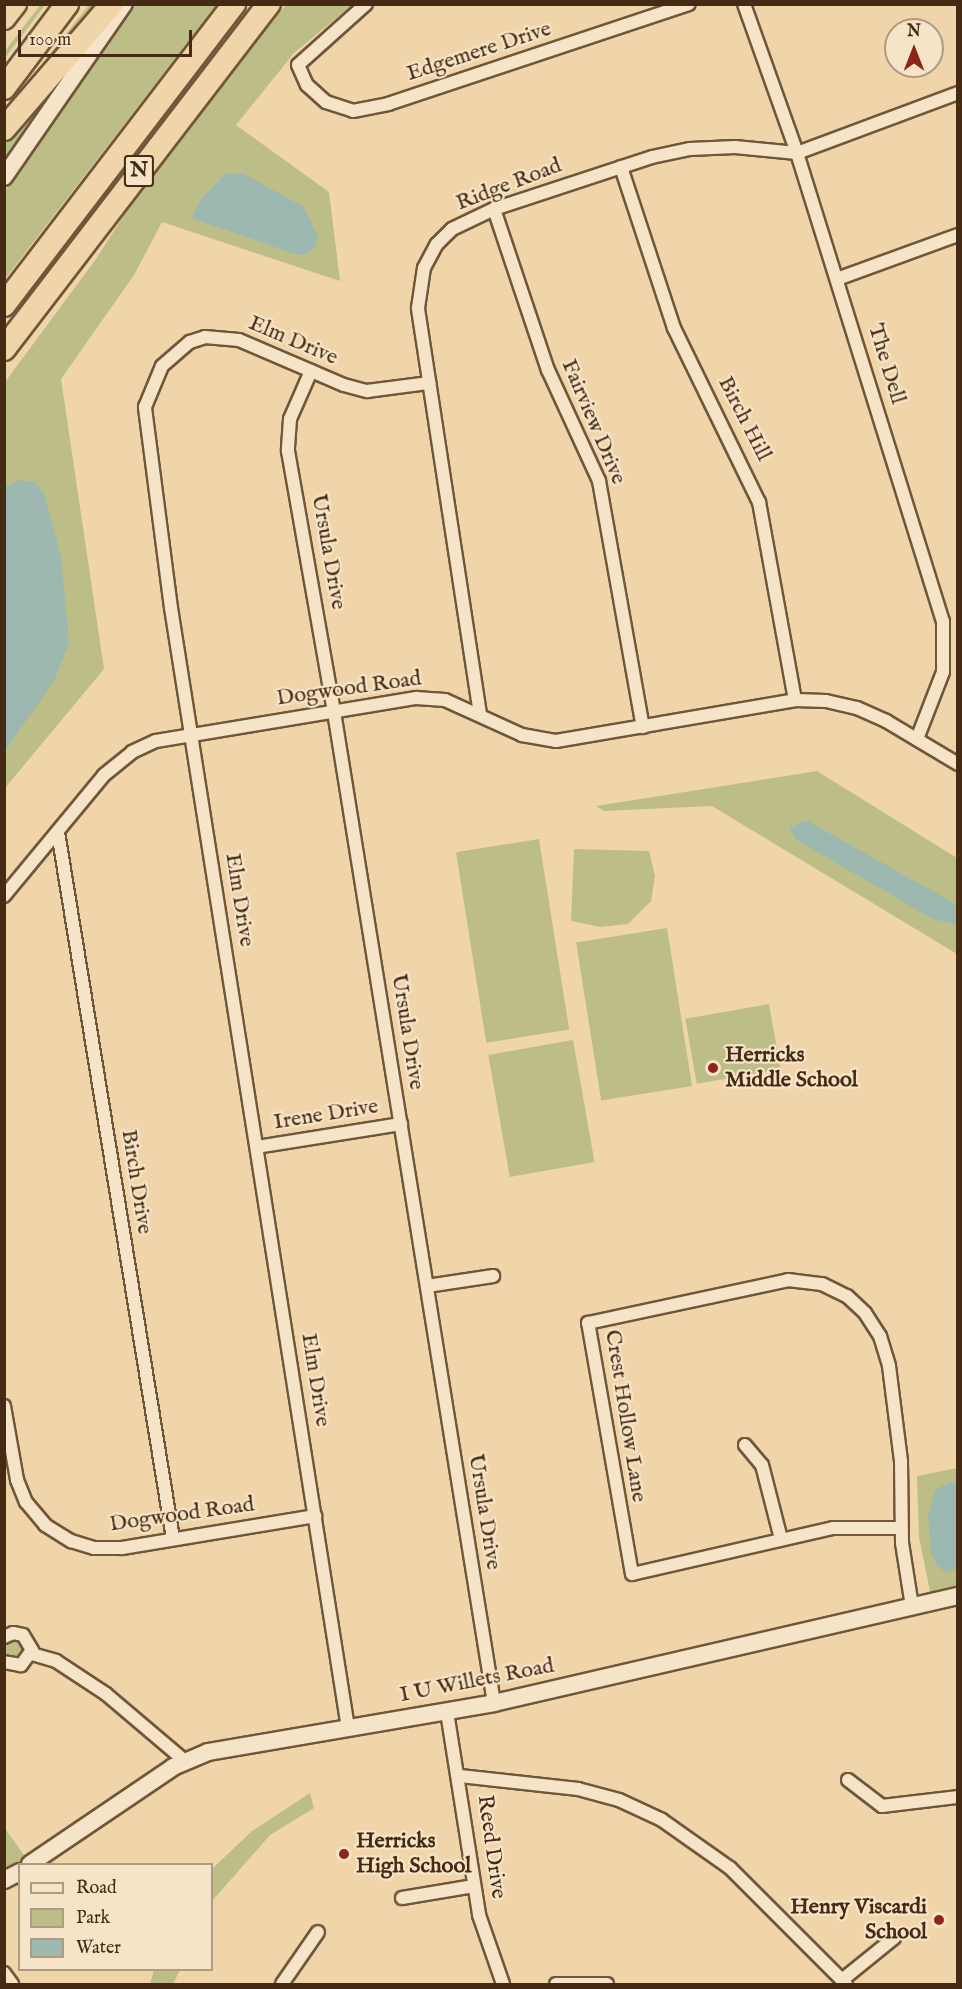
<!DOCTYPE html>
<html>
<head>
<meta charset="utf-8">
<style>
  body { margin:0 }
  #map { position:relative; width:962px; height:1989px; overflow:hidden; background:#f1d5aa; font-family:"IM FELL English",serif }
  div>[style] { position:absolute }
  .green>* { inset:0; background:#bcbd87; transform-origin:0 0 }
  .water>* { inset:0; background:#9cb8b0 }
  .roads { filter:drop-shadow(2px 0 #71563a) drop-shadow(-2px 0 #71563a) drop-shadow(0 2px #71563a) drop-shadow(0 -2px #71563a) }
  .street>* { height:12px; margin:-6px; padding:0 6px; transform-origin:6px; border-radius:6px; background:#f6e4c8 }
  .secondary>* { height:16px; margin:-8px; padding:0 8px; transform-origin:8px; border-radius:8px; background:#f6e4c8 }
  .highway>* { height:22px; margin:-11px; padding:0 11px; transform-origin:11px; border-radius:11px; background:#f1d5aa }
  .dots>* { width:16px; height:16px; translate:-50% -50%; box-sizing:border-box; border:3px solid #f6e4c8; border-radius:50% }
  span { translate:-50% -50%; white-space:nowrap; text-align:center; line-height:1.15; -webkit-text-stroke:4.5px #f6e4c8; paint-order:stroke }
  .shield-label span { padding:2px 4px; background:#f6e4c8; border:2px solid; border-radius:4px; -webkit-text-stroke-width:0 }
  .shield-label { font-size:21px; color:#462b14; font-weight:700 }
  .street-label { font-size:22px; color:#462b14 }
  .poi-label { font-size:22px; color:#462b14; font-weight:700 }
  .left { translate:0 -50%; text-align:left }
  .right { translate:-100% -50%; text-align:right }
  .frame { position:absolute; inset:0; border:6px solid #462b14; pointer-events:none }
  .legend { position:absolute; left:18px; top:1863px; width:195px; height:108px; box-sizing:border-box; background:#f6e4c8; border:2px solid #b09a80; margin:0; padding:8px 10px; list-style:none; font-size:18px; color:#462b14 }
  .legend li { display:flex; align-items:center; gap:12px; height:30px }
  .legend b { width:30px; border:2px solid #b09a80 }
  .north { position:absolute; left:884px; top:18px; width:60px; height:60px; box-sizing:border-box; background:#f6e4c8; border:2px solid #b09a80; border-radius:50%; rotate:0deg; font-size:16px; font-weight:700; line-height:24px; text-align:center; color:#462b14 }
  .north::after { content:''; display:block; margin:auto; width:21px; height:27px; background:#8f2418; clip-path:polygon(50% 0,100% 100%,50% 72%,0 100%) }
  .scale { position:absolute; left:18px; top:30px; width:174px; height:27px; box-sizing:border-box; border:3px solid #462b14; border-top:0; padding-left:8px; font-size:18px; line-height:21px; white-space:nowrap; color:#462b14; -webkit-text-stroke:4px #f6e4c8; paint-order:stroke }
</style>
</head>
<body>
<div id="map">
  <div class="green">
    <div style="clip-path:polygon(41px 4px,45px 5px,5px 58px,5px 51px)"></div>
    <div style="clip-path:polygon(89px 5px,102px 5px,45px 66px,43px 63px)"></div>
    <div style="clip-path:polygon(136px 5px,216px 5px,5px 279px,5px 191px,99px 50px)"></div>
    <div style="clip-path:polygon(286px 5px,352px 5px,294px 53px,236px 125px,329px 192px,340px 281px,162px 222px,134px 275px,61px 379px,104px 669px,5px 788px,5px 382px,96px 259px,145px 182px,257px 35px)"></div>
    <div style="clip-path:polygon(30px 111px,36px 112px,5px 158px,5px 140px)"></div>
    <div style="clip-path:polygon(817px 771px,957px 858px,957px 954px,712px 806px,604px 811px,596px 806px)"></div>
    <div style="left:539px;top:839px;width:193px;height:84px;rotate:81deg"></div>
    <div style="clip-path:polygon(574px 849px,649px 851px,655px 876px,651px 901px,628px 924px,600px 927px,571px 921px)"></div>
    <div style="left:667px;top:928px;width:160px;height:92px;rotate:81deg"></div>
    <div style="left:769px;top:1004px;width:66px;height:85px;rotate:80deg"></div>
    <div style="left:573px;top:1040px;width:124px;height:86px;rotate:80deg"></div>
    <div style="clip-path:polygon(957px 1468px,957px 1590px,931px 1596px,919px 1537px,917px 1476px)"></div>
    <div style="clip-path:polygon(18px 1633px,29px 1659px,5px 1662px,5px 1637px)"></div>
    <div style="clip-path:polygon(310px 1793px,314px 1808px,270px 1835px,212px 1901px,212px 1869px,252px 1831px)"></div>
    <div style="clip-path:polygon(4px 1827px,26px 1858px,5px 1870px,4px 1870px)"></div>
    <div style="clip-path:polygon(154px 1970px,180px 1970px,173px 1984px,150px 1984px)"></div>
  </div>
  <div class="water">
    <div style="clip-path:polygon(232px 173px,244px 174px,304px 207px,318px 237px,314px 249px,304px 255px,292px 253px,192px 218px,201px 199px,224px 175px)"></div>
    <div style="clip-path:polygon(21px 480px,35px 482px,45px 496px,61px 557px,69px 642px,55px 679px,5px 751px,5px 486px)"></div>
    <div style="clip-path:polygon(806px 820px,957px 905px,957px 925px,931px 918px,797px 840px,789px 828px)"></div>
    <div style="clip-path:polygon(957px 1480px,957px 1569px,946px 1572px,937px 1566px,931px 1552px,928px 1515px,936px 1489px)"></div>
  </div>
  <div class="roads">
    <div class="street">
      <div style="left:366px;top:4px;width:91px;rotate:138.1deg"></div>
      <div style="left:298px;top:65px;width:22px;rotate:66deg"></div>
      <div style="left:307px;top:85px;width:25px;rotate:42deg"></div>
      <div style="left:326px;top:102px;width:28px;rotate:18deg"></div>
      <div style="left:353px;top:111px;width:36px;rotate:-11deg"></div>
      <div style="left:388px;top:104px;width:317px;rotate:-18.4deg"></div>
      <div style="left:744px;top:4px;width:158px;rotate:70.4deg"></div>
      <div style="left:797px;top:153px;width:490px;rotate:72.7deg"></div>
      <div style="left:943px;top:621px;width:51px;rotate:90deg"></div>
      <div style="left:943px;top:672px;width:72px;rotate:111.2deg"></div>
      <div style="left:621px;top:167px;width:169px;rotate:71.8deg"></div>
      <div style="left:674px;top:328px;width:194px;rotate:64deg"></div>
      <div style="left:759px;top:502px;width:201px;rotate:79.7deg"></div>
      <div style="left:494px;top:209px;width:170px;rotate:71.5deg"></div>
      <div style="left:548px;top:370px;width:122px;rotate:65.3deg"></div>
      <div style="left:599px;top:481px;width:250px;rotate:79.9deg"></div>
      <div style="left:837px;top:279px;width:129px;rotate:-20deg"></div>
      <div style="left:311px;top:371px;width:52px;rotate:113.6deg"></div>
      <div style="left:290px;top:419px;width:32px;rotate:94deg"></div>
      <div style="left:288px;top:451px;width:271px;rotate:80deg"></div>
      <div style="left:335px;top:718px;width:998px;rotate:80.83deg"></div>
      <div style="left:480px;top:714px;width:411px;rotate:-98.7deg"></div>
      <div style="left:418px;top:308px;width:40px;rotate:-81.5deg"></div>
      <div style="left:424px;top:268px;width:27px;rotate:-62deg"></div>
      <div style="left:437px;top:244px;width:21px;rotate:-45deg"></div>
      <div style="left:452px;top:229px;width:47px;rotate:-25.5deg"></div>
      <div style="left:494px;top:209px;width:166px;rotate:-18.2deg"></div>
      <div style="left:652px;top:157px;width:39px;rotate:-12deg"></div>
      <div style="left:690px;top:149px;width:45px;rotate:-2.5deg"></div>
      <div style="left:735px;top:147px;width:62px;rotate:5.5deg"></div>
      <div style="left:797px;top:153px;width:172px;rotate:-20.4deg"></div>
      <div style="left:58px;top:832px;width:716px;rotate:80.76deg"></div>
      <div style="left:4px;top:896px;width:157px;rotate:-50.4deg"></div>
      <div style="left:104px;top:775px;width:36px;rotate:-39deg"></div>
      <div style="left:132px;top:752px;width:26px;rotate:-25deg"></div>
      <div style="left:156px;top:741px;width:264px;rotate:-9.4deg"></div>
      <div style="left:416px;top:698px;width:29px;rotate:4deg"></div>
      <div style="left:445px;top:700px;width:85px;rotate:24.4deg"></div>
      <div style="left:522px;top:735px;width:35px;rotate:10deg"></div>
      <div style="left:556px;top:741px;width:242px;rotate:-9.7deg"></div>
      <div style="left:795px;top:700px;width:31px;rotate:2deg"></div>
      <div style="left:826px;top:701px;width:32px;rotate:13deg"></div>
      <div style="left:857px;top:708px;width:32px;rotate:24deg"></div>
      <div style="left:886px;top:721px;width:84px;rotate:30.8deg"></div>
      <div style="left:257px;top:1147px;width:146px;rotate:-9.1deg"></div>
      <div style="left:427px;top:1286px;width:67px;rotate:-8.6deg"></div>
      <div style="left:4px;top:1406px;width:75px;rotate:80deg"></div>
      <div style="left:17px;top:1480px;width:24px;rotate:68deg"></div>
      <div style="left:26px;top:1502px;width:30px;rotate:50deg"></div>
      <div style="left:45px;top:1525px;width:31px;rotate:32deg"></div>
      <div style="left:71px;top:1541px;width:24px;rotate:17deg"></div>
      <div style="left:94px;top:1548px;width:28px"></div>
      <div style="left:122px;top:1548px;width:196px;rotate:-9.4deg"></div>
      <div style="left:745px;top:1445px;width:26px;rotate:50deg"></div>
      <div style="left:762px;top:1465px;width:76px;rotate:75.6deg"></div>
      <div style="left:901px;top:1528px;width:68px;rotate:180deg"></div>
      <div style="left:833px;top:1528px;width:206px;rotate:167.1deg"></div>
      <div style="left:632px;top:1574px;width:255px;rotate:-99.9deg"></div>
      <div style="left:588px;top:1323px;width:205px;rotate:-12.1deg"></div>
      <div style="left:788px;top:1280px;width:34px;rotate:7deg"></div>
      <div style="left:822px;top:1284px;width:28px;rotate:26deg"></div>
      <div style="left:847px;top:1296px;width:25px;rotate:43deg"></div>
      <div style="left:865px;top:1313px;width:27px;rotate:57deg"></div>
      <div style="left:880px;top:1336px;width:31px;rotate:73deg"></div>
      <div style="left:889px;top:1366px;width:96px;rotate:82.8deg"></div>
      <div style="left:901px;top:1461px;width:82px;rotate:89.3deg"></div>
      <div style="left:902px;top:1543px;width:64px;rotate:81deg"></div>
      <div style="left:4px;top:1637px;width:10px;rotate:-24deg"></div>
      <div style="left:13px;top:1633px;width:10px;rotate:11deg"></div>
      <div style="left:23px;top:1635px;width:17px;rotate:59deg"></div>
      <div style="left:32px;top:1650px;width:19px;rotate:126deg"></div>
      <div style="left:21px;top:1665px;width:17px;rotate:-170deg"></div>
      <div style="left:32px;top:1654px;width:25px;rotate:16deg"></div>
      <div style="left:56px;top:1661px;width:60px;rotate:33.4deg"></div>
      <div style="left:106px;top:1694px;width:104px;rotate:40.3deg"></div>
      <div style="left:447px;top:1712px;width:206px;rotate:81deg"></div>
      <div style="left:479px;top:1915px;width:73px;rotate:70.8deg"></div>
      <div style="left:348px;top:1728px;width:1134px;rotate:-98.98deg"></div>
      <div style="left:171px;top:608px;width:203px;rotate:-97.4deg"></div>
      <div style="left:145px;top:407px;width:44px;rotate:-67.5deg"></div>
      <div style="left:162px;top:366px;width:37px;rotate:-41deg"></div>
      <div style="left:190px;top:342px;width:16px;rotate:-18deg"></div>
      <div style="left:205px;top:337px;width:34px;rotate:5deg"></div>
      <div style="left:239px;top:340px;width:114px;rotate:23.2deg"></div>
      <div style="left:344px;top:385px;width:24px;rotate:15deg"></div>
      <div style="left:367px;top:391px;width:63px;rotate:-7.4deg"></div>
      <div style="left:460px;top:1776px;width:119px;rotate:6.3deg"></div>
      <div style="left:578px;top:1789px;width:42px;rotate:15deg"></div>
      <div style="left:619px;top:1800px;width:47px;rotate:24.9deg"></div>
      <div style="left:662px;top:1820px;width:83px;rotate:35.2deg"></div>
      <div style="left:730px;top:1868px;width:164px;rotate:45deg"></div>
      <div style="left:848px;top:1780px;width:43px;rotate:37.4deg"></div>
      <div style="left:882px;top:1806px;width:77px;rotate:-6.8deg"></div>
      <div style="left:402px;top:1898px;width:73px;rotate:-9.5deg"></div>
      <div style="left:4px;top:1973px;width:14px;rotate:54deg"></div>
      <div style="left:842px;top:1980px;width:67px;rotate:-38.9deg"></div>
      <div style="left:282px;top:1984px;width:63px;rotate:-55.3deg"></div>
      <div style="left:556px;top:1984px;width:51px"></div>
    </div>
    <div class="secondary">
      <div style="left:4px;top:177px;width:211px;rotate:-55.3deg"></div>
      <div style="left:30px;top:1864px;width:173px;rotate:-34.1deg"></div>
      <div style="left:173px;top:1767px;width:38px;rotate:-23deg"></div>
      <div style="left:208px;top:1752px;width:290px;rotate:-9.7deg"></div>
      <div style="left:494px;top:1703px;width:476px;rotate:-13deg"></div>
      <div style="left:4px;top:1880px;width:18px;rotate:-27deg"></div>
    </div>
    <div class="highway">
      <div style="left:4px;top:18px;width:18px;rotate:-52deg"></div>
      <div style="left:4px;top:88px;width:105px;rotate:-53.1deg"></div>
      <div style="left:4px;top:129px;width:165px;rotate:-49.2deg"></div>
      <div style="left:4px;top:305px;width:379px;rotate:-52.6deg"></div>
      <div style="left:4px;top:349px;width:435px;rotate:-52.5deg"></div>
    </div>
  </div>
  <div class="dots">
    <div style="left:713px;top:1068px;background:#8f2418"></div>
    <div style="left:344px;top:1854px;background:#8f2418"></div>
    <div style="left:939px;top:1920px;background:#8f2418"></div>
  </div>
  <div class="shield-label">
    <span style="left:139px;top:171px">N</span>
  </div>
  <div class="street-label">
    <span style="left:479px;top:52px;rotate:-18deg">Edgemere Drive</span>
    <span style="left:509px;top:185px;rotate:-21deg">Ridge Road</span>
    <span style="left:293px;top:341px;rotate:23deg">Elm Drive</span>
    <span style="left:886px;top:364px;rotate:73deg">The Dell</span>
    <span style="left:744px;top:419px;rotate:63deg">Birch Hill</span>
    <span style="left:593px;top:422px;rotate:67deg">Fairview Drive</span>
    <span style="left:328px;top:552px;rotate:80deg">Ursula Drive</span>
    <span style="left:349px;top:689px;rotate:-8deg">Dogwood Road</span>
    <span style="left:239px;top:900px;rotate:81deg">Elm Drive</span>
    <span style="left:407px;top:1032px;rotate:81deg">Ursula Drive</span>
    <span style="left:326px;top:1115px;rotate:-9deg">Irene Drive</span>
    <span style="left:136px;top:1182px;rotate:81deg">Birch Drive</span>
    <span style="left:315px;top:1380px;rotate:81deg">Elm Drive</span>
    <span style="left:625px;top:1416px;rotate:81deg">Crest Hollow Lane</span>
    <span style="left:484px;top:1512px;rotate:81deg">Ursula Drive</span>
    <span style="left:182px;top:1515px;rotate:-8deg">Dogwood Road</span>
    <span style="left:477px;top:1681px;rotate:-11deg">I U Willets Road</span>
    <span style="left:491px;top:1847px;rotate:82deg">Reed Drive</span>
  </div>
  <div class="poi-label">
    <span class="left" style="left:725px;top:1068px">Herricks<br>Middle School</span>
    <span class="left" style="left:356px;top:1854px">Herricks<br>High School</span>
    <span class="right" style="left:927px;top:1920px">Henry Viscardi<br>School</span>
  </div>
  <div class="frame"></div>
  <ul class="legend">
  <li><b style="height:8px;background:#f6e4c8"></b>Road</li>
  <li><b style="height:16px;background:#bcbd87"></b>Park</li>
  <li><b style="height:16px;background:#9cb8b0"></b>Water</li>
  </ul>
  <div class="north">N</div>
  <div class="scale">100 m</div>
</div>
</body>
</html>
